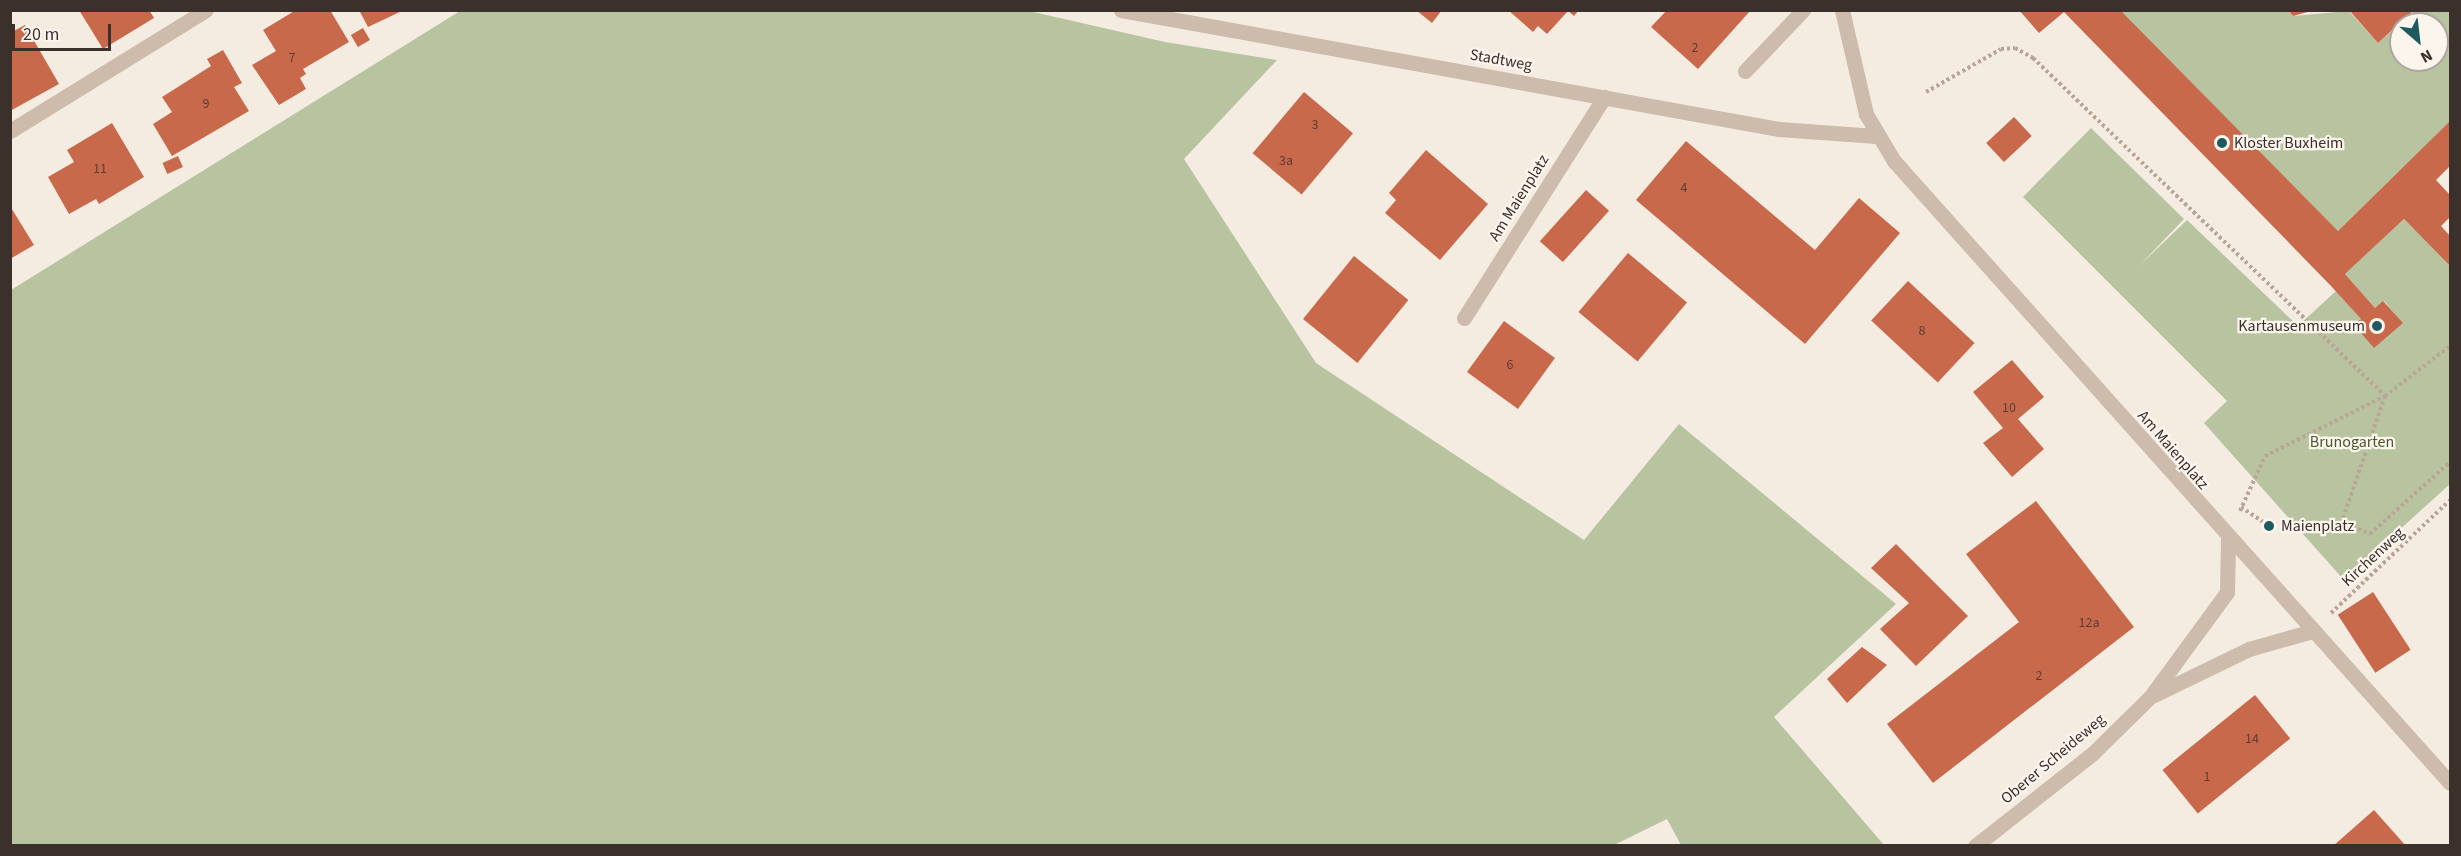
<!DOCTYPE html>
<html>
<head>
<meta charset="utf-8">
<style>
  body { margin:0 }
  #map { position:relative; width:2461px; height:856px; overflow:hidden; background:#f4ebe1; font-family:"Source Sans 3",sans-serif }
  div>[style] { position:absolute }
  .green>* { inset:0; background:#b8c4a0 }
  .building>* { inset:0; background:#c8694b; transform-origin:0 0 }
  .path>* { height:4px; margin-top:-2px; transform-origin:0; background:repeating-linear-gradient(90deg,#b9a596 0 3px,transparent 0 6px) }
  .minor>* { height:15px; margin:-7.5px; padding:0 7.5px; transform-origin:7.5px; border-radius:7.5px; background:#cdbbac }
  .tertiary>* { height:15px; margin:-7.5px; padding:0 7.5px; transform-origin:7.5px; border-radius:7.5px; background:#cdbbac }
  .dots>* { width:16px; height:16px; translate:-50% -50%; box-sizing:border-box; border:3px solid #fbf5ee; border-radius:50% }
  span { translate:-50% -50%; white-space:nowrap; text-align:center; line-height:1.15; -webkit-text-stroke:4.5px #fbf5ee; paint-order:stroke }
  .number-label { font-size:14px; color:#5e3e33 }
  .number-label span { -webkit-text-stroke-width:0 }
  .street-label { font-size:16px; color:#3b302b }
  .poi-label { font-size:16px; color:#3b302b }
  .left { translate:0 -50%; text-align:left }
  .right { translate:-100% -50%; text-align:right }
  .park-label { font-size:16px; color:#4a5a2e }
  .frame { position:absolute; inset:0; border:12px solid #3b302b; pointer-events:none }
  .north { position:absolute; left:2389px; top:12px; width:60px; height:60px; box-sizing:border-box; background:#fbf5ee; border:2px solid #aea6a0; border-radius:50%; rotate:152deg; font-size:16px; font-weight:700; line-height:24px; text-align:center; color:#3b302b }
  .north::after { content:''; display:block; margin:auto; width:21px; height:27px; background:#1f5a5e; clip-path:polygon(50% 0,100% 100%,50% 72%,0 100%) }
  .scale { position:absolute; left:12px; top:24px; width:99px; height:27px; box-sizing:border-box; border:3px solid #3b302b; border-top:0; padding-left:8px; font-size:18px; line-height:21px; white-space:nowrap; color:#3b302b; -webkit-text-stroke:4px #fbf5ee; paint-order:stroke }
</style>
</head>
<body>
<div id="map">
  <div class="green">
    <div style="clip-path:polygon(evenodd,2288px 10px,2293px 16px,2349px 11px,2378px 43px,2414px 11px,2450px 11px,2450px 121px,2338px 231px,2120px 11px,2288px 10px,2401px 24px,2437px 24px,2437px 60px,2401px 60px,2401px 24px)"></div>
    <div style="clip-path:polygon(460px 11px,1029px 11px,1165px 42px,1277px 60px,1184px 159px,1316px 363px,1584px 540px,1679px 424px,1896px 604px,1774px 717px,1884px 845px,1681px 845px,1667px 819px,1612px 846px,11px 845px,11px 290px)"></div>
    <div style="clip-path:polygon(2091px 128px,2184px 219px,2139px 266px,2187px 220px,2298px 326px,2336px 291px,2361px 319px,2354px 325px,2402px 323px,2384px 301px,2375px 308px,2345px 274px,2404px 219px,2450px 266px,2450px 484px,2344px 580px,2204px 423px,2227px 401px,2023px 197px)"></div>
  </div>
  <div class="building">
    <div style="clip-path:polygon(79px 10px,149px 10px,154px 18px,103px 49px)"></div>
    <div style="clip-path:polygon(296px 10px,330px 10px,349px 42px,303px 69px,306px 74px,300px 78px,306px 89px,279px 105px,252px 65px,276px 51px,263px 30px)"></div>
    <div style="clip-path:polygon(359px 10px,404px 10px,368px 27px)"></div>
    <div style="clip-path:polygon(1416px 10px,1442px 10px,1432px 23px)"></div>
    <div style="clip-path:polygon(1508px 10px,1579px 10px,1574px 16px,1568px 11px,1547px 34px,1538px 26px,1533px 32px)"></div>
    <div style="clip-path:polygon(1667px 10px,1751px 10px,1698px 69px,1651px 27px)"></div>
    <div style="clip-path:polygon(2019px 10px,2120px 10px,2338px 231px,2450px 121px,2450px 166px,2436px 180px,2450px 195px,2450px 217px,2441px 226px,2450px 236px,2450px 266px,2404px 219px,2345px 274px,2375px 308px,2383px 301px,2403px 323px,2374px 348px,2354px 325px,2361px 319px,2331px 286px,2064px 12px,2039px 33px)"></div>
    <div style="clip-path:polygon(2288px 10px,2315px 10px,2293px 16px)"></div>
    <div style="clip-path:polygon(2349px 10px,2414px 10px,2378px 43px)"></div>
    <div style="clip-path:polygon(25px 25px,59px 84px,10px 111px,10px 33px)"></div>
    <div style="left:363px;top:28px;width:14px;height:14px;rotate:60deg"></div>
    <div style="clip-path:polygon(223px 50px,242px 83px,234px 87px,249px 111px,172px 156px,153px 124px,172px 112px,162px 97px,211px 66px,207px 59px)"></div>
    <div style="left:1304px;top:92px;width:64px;height:80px;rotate:40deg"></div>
    <div style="left:2014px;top:117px;width:26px;height:38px;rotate:47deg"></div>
    <div style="clip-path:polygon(112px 123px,144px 177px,99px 204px,96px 199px,69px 214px,48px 177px,74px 162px,67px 150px)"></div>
    <div style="clip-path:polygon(1686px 141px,1815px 250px,1859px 198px,1900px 233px,1805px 344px,1636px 200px)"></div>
    <div style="clip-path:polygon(1426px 150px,1488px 204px,1440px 260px,1385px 213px,1396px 200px,1389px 193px)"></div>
    <div style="left:178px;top:156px;width:12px;height:17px;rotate:66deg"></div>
    <div style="left:1586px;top:190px;width:31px;height:69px;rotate:42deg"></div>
    <div style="clip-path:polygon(10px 206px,34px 245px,10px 259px)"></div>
    <div style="left:1628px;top:253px;width:77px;height:77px;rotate:40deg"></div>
    <div style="left:1354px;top:256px;width:70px;height:81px;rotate:39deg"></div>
    <div style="left:1908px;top:281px;width:91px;height:54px;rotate:43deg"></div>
    <div style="left:1504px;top:321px;width:63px;height:63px;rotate:36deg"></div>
    <div style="clip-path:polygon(2012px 360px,2044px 397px,2018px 419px,2044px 449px,2012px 477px,1983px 443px,2003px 428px,1973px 392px)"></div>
    <div style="clip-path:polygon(2036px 501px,2134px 627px,1933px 783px,1887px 724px,2019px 622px,1966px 554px)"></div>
    <div style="clip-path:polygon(1896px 544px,1968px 616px,1916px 666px,1880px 629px,1909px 603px,1871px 568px)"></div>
    <div style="left:2373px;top:592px;width:69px;height:42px;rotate:57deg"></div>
    <div style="clip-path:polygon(1862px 647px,1887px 665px,1847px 703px,1827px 679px)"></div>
    <div style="left:2255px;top:695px;width:56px;height:119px;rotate:51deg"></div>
    <div style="clip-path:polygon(2374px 810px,2406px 846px,2333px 846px)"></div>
  </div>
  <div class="path">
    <div style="left:1926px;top:92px;width:86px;rotate:-29.8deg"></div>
    <div style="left:2001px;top:49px;width:14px;rotate:-4deg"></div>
    <div style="left:2015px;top:48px;width:21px;rotate:29deg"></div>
    <div style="left:2033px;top:58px;width:488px;rotate:43.8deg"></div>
    <div style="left:2385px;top:396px;width:132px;rotate:109deg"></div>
    <div style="left:2342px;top:521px;width:31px;rotate:25deg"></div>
    <div style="left:2370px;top:534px;width:108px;rotate:-42deg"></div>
    <div style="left:2241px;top:507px;width:34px;rotate:34deg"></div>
    <div style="left:2240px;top:511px;width:60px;rotate:-65.6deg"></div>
    <div style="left:2265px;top:456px;width:134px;rotate:-26.6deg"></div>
    <div style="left:2385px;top:396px;width:82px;rotate:-37.6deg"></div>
    <div style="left:2331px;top:613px;width:164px;rotate:-43.5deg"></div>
  </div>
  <div class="minor">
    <div style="left:1121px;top:10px;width:669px;rotate:10.25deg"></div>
    <div style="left:1779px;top:129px;width:97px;rotate:4.1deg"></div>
    <div style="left:1745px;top:71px;width:84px;rotate:-46.4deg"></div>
    <div style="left:10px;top:131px;width:230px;rotate:-31.7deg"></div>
    <div style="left:1464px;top:318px;width:262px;rotate:-57.6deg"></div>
    <div style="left:2154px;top:695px;width:106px;rotate:-25.8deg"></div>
    <div style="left:2249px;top:649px;width:66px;rotate:-15.9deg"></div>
    <div style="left:1975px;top:846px;width:150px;rotate:-38.2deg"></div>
    <div style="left:2093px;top:753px;width:81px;rotate:-44.5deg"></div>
    <div style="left:2151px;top:696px;width:129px;rotate:-53.8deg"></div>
    <div style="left:2227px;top:592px;width:53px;rotate:-88.9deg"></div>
  </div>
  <div class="tertiary">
    <div style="left:1842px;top:10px;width:107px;rotate:77deg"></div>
    <div style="left:1866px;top:114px;width:55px;rotate:59.2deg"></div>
    <div style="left:1894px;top:161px;width:834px;rotate:48.21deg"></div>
  </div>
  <div class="dots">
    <div style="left:2222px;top:143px;background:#1f5a5e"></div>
    <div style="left:2377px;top:326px;background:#1f5a5e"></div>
    <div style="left:2269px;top:526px;background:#1f5a5e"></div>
  </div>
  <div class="number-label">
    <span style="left:1695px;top:48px">2</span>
    <span style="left:292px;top:58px">7</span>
    <span style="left:206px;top:104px">9</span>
    <span style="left:1315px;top:125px">3</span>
    <span style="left:1286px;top:161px">3a</span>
    <span style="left:100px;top:169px">11</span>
    <span style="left:1684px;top:188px">4</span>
    <span style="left:1922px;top:331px">8</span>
    <span style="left:1510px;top:365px">6</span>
    <span style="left:2009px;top:408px">10</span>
    <span style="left:2089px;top:623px">12a</span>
    <span style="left:2039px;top:676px">2</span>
    <span style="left:2252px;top:739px">14</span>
    <span style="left:2207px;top:777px">1</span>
  </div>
  <div class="street-label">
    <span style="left:1501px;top:60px;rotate:10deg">Stadtweg</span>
    <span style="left:1519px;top:198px;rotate:-58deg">Am Maienplatz</span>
    <span style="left:2173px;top:450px;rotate:49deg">Am Maienplatz</span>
    <span style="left:2373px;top:557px;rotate:-43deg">Kirchenweg</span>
    <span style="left:2053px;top:759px;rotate:-40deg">Oberer Scheideweg</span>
  </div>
  <div class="poi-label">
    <span class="left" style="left:2234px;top:143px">Kloster Buxheim</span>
    <span class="right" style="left:2365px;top:326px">Kartausenmuseum</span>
    <span class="left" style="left:2281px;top:526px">Maienplatz</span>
  </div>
  <div class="park-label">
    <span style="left:2352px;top:442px">Brunogarten</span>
  </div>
  <div class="frame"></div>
  <div class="north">N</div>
  <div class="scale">20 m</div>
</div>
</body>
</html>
